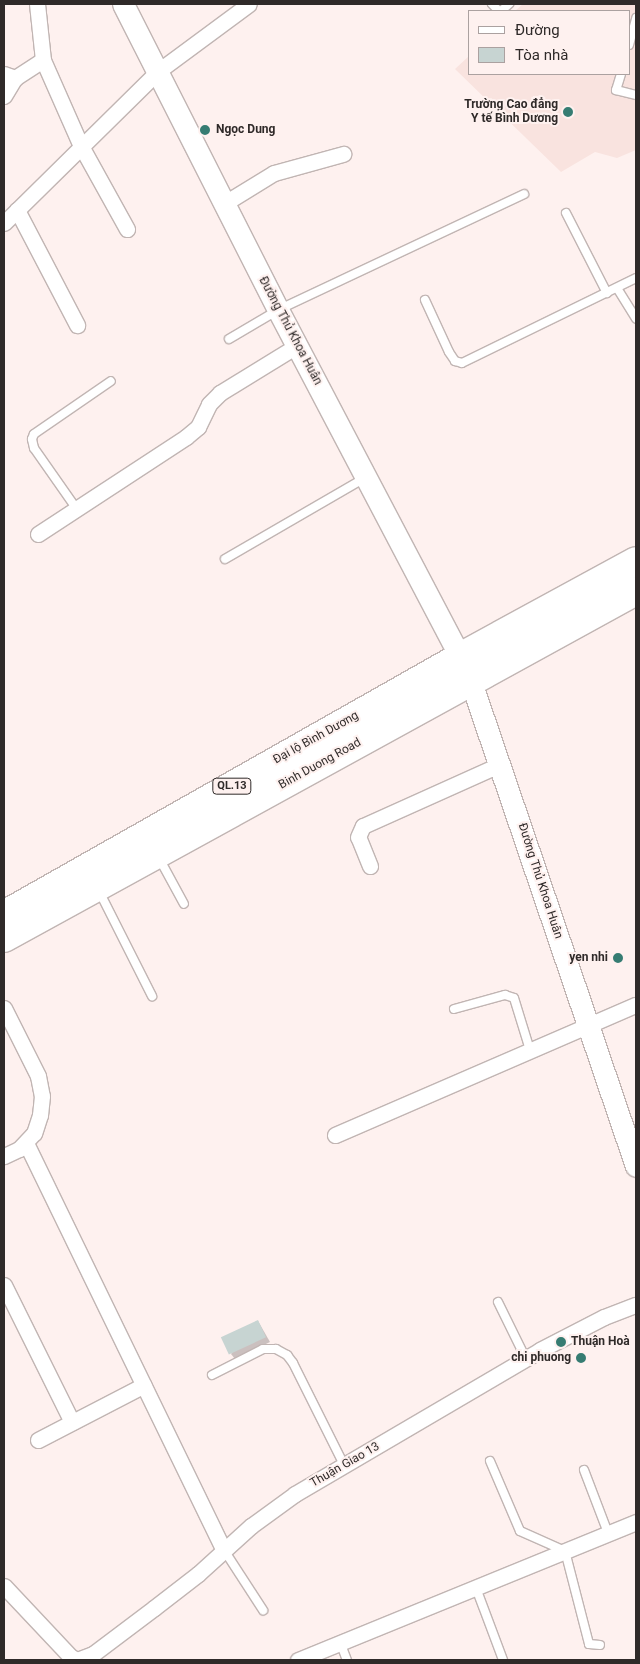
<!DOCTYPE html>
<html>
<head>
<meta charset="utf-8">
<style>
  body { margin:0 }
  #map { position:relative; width:640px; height:1664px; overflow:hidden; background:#fef1ef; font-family:Roboto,sans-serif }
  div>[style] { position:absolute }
  .built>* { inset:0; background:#f9e3df }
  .shadow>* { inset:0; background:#0003 }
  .building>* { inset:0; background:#c7d4d2; transform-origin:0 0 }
  .roads { filter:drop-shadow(1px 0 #c1b5b3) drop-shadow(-1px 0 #c1b5b3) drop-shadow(0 1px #c1b5b3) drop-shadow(0 -1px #c1b5b3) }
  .lane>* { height:8px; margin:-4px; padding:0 4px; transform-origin:4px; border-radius:4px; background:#fff }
  .street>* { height:15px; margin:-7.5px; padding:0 7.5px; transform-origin:7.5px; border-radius:7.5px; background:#fff }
  .secondary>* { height:21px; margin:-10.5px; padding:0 10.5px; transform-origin:10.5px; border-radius:10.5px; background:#fff }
  .highway>* { height:28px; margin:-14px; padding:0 14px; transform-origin:14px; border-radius:14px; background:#fff }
  .dots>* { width:14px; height:14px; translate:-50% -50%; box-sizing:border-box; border:2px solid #fef1ef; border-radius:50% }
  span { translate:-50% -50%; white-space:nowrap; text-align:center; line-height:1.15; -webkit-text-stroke:4px #fef1ef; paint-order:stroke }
  .shield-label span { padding:1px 4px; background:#fef1ef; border:1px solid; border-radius:4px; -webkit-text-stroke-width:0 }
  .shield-label { font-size:11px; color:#2f2a29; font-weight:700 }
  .poi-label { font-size:12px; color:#2f2a29; font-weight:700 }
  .right { translate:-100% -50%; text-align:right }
  .left { translate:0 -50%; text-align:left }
  .street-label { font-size:12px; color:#2f2a29 }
  .frame { position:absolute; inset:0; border:5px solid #2f2a29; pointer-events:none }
  .legend { position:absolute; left:468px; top:10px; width:162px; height:65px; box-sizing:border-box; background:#fef1ef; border:1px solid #aba1a0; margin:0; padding:6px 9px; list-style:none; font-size:15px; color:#2f2a29 }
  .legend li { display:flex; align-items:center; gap:10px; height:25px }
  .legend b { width:25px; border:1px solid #aba1a0 }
</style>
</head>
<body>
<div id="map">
  <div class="built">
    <div style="clip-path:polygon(523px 4px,636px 4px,636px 150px,617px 158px,595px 152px,561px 172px,455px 69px,469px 56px,469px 74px,629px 74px,629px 11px,515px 11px)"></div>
  </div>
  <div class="shadow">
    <div style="clip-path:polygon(258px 1321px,270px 1342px,235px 1359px,231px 1354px)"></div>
  </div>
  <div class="building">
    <div style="left:258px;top:1320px;width:19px;height:41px;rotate:65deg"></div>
  </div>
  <div class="roads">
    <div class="lane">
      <div style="left:492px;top:4px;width:10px;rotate:45deg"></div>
      <div style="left:501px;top:11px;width:11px;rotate:-41deg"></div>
      <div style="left:629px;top:45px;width:28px;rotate:-75deg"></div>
      <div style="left:621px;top:74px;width:17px;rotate:107deg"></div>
      <div style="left:616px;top:90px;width:21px;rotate:14deg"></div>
      <div style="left:566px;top:213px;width:90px;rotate:62.9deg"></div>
      <div style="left:617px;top:288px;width:36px;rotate:58deg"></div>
      <div style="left:425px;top:300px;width:57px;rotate:65.2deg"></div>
      <div style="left:449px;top:352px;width:11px;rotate:56deg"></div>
      <div style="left:455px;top:361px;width:7px;rotate:16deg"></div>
      <div style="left:462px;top:363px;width:194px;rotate:-26deg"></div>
      <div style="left:229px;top:339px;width:57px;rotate:-30.6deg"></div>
      <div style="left:278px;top:310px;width:272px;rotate:-25.2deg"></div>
      <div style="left:76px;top:508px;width:73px;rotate:-125deg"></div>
      <div style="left:34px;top:448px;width:9px;rotate:-103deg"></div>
      <div style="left:32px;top:439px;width:5px;rotate:-68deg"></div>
      <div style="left:34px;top:434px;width:93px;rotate:-34.5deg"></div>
      <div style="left:225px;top:559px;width:162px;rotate:-30.1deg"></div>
      <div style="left:159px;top:858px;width:52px;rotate:61.5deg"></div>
      <div style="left:99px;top:891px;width:118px;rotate:63.2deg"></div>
      <div style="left:454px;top:1009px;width:53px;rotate:-15.4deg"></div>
      <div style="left:505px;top:995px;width:9px;rotate:18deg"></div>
      <div style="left:514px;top:998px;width:54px;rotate:72.9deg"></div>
      <div style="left:498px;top:1302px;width:64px;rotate:63.8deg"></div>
      <div style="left:212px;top:1375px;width:57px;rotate:-27deg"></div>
      <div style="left:263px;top:1349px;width:13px"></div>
      <div style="left:276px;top:1349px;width:13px;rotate:29deg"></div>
      <div style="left:287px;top:1355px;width:10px;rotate:53deg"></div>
      <div style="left:293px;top:1363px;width:114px;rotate:63.4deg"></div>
      <div style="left:490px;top:1461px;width:76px;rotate:66.8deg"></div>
      <div style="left:520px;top:1531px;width:49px;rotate:24deg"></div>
      <div style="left:565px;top:1551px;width:96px;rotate:75.5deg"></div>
      <div style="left:589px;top:1644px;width:11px;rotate:5deg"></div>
      <div style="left:584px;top:1470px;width:67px;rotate:69.1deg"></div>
      <div style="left:224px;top:1550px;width:72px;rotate:57deg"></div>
      <div style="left:476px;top:1588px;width:77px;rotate:69.4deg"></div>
      <div style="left:340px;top:1642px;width:19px;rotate:69deg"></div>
    </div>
    <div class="street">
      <div style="left:43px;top:60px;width:94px;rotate:66.2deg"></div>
      <div style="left:81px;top:146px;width:95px;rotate:61deg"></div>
      <div style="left:4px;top:74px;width:12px;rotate:20deg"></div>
      <div style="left:15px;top:78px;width:33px;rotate:-33deg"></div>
      <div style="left:43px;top:60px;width:56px;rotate:-96.1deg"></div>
      <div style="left:4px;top:96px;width:21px;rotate:-59deg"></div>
      <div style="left:225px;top:203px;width:57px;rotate:-31.5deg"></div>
      <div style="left:274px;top:173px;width:72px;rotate:-15.4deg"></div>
      <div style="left:17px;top:210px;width:130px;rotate:62.4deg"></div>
      <div style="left:4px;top:223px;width:215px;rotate:-44.6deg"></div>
      <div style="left:157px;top:72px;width:114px;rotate:-36.5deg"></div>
      <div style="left:38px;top:534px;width:177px;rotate:-33.2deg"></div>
      <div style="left:186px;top:437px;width:16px;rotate:-40deg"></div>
      <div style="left:198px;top:427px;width:25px;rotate:-64deg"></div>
      <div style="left:209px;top:404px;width:16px;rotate:-45deg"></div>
      <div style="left:220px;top:393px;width:92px;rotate:-31.6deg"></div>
      <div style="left:370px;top:866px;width:31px;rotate:-112deg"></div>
      <div style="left:358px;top:837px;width:12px;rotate:-66deg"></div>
      <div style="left:363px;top:826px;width:151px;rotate:-24.2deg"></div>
      <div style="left:4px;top:1008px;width:76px;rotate:63.4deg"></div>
      <div style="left:38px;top:1076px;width:20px;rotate:79deg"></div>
      <div style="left:42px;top:1096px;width:19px;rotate:96deg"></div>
      <div style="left:40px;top:1115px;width:19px;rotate:108deg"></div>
      <div style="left:34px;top:1133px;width:22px;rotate:133deg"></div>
      <div style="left:19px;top:1149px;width:17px;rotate:155deg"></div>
      <div style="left:335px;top:1135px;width:328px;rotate:-23.4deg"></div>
      <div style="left:26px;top:1143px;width:453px;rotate:64.1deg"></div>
      <div style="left:4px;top:1285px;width:153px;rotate:63.6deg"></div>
      <div style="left:38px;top:1440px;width:119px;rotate:-27.4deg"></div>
      <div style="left:4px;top:1586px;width:98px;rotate:46.7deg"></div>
      <div style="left:71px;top:1657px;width:7px;rotate:27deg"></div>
      <div style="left:77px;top:1660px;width:17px;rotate:-21deg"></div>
      <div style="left:93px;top:1654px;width:76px;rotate:-37deg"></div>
      <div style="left:154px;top:1608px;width:56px;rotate:-37.7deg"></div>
      <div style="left:198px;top:1574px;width:72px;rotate:-42.2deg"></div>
      <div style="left:251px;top:1526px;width:54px;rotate:-36deg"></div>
      <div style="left:295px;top:1494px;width:284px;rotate:-30.4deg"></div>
      <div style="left:540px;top:1350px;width:72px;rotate:-27.3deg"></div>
      <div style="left:604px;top:1317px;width:34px;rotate:-21deg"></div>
      <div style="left:298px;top:1660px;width:365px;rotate:-22.2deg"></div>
    </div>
    <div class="secondary">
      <div style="left:123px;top:4px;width:343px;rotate:63.1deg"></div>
      <div style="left:278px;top:310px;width:392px;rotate:62.3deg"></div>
      <div style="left:471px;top:682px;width:511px;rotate:71.18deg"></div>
    </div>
    <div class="highway">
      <div style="left:4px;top:915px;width:524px;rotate:-29.5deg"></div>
      <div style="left:460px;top:657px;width:200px;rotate:-28.6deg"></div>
      <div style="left:4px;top:938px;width:721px;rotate:-28.77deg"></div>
    </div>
  </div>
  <div class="dots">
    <div style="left:568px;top:112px;background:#367c72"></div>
    <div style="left:205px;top:130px;background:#367c72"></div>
    <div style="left:618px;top:958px;background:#367c72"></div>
    <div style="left:561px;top:1342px;background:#367c72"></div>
    <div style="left:581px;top:1358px;background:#367c72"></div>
  </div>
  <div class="shield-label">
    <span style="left:232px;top:786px">QL.13</span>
  </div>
  <div class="poi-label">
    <span class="right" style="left:558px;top:112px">Trường Cao đẳng<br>Y tế Bình Dương</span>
    <span class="left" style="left:216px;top:130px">Ngọc Dung</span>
    <span class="right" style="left:608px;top:958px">yen nhi</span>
    <span class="left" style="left:571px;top:1342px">Thuận Hoà</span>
    <span class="right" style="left:571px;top:1358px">chi phuong</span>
  </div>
  <div class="street-label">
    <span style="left:290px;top:331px;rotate:62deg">Đường Thủ Khoa Huân</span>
    <span style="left:316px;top:738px;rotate:-29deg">Đại lộ Bình Dương</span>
    <span style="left:320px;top:764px;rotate:-29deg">Binh Duong Road</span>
    <span style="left:540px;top:881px;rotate:72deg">Đường Thủ Khoa Huân</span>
    <span style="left:345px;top:1465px;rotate:-30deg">Thuận Giao 13</span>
  </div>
  <div class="frame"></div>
  <ul class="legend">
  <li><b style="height:6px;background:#fff"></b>Đường</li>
  <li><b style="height:14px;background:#c7d4d2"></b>Tòa nhà</li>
  </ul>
</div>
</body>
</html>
